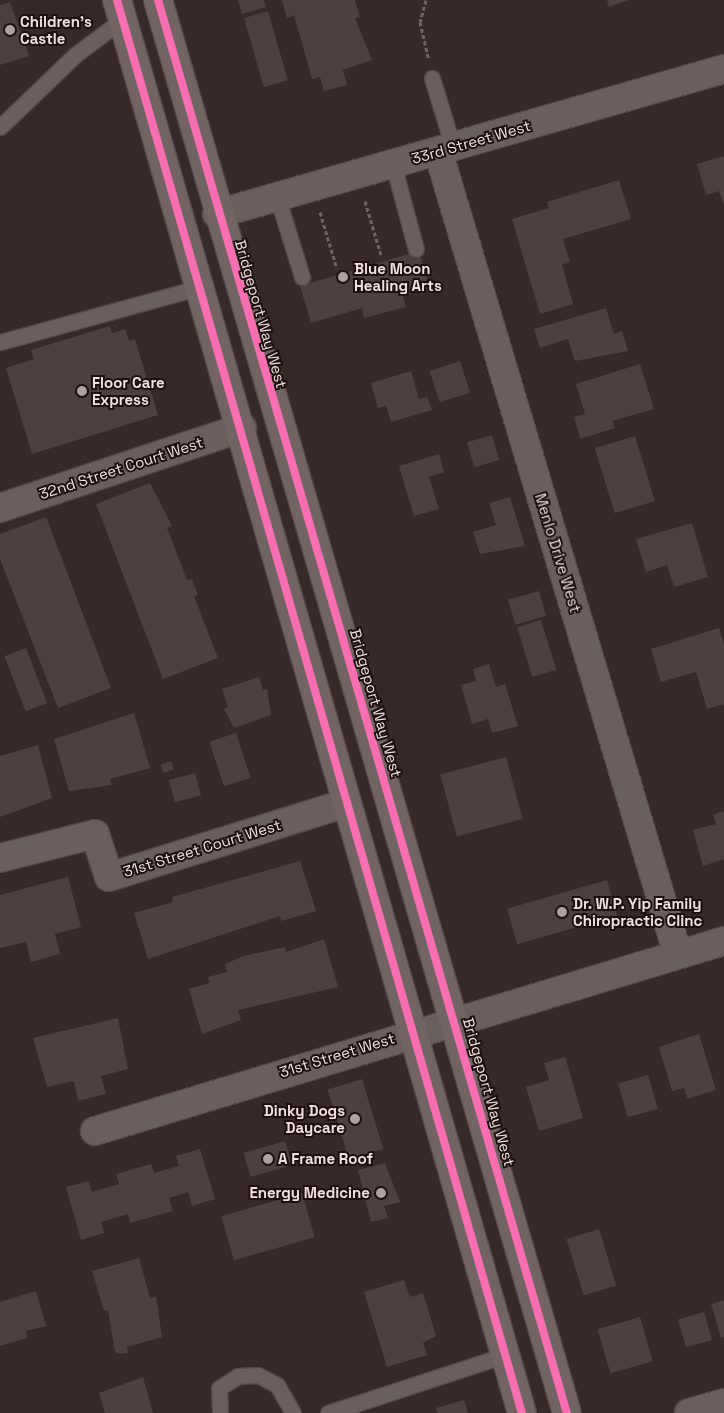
<!DOCTYPE html>
<html>
<head>
<meta charset="utf-8">
<style>
  body { margin:0 }
  #map { position:relative; width:724px; height:1413px; overflow:hidden; background:#372928; font-family:"Space Grotesk",sans-serif }
  div>[style] { position:absolute }
  .building>* { inset:0; background:#4d403f; transform-origin:0 0 }
  .path>* { height:3px; margin-top:-1.5px; transform-origin:0; background:repeating-linear-gradient(90deg,#706564 0 4px,transparent 0 6.5px) }
  .roads { filter:drop-shadow(1px 0 #544847) drop-shadow(-1px 0 #544847) drop-shadow(0 1px #544847) drop-shadow(0 -1px #544847) }
  .lane>* { height:15px; margin:-7.5px; padding:0 7.5px; transform-origin:7.5px; border-radius:7.5px; background:#6b5f5e }
  .street>* { height:28px; margin:-14px; padding:0 14px; transform-origin:14px; border-radius:14px; background:#6b5f5e }
  .primary>* { height:28px; margin:-14px; padding:0 14px; transform-origin:14px; border-radius:14px; background:#736464 }
  .cycleway>* { height:8px; margin:-4px; padding:0 4px; transform-origin:4px; border-radius:4px; background:#f96db3 }
  .dots>* { width:14px; height:14px; translate:-50% -50%; box-sizing:border-box; border:2px solid #1c1110; border-radius:50% }
  span { translate:-50% -50%; white-space:nowrap; text-align:center; line-height:1.15; -webkit-text-stroke:4px #1c1110; paint-order:stroke }
  .poi-label { font-size:15px; color:#f1e0de; font-weight:700 }
  .left { translate:0 -50%; text-align:left }
  .right { translate:-100% -50%; text-align:right }
  .street-label { font-size:15px; color:#f1e0de }
</style>
</head>
<body>
<div id="map">
  <div class="building">
    <div style="clip-path:polygon(238px 0,264px 0,266px 7px,242px 14px)"></div>
    <div style="clip-path:polygon(282px 0,355px 0,360px 17px,355px 18px,372px 60px,343px 70px,347px 85px,324px 91px,320px 77px,312px 79px,294px 15px,287px 18px)"></div>
    <div style="clip-path:polygon(607px 0,628px 0,609px 7px)"></div>
    <div style="clip-path:polygon(10px 2px,29px 56px,0 65px,0 5px)"></div>
    <div style="left:268px;top:11px;width:72px;height:25px;rotate:74deg"></div>
    <div style="clip-path:polygon(724px 156px,724px 205px,719px 191px,706px 195px,697px 164px)"></div>
    <div style="clip-path:polygon(619px 180px,631px 219px,563px 239px,570px 262px,562px 265px,573px 304px,540px 314px,512px 219px,549px 208px,547px 202px)"></div>
    <div style="clip-path:polygon(419px 251px,430px 288px,403px 296px,406px 307px,364px 318px,362px 308px,311px 323px,300px 286px)"></div>
    <div style="clip-path:polygon(606px 308px,614px 334px,622px 331px,628px 351px,575px 361px,568px 339px,540px 348px,534px 329px)"></div>
    <div style="clip-path:polygon(110px 326px,112px 333px,125px 329px,129px 341px,135px 339px,158px 415px,32px 454px,6px 368px,34px 359px,31px 350px)"></div>
    <div style="left:460px;top:361px;width:33px;height:32px;rotate:72deg"></div>
    <div style="clip-path:polygon(640px 364px,654px 409px,612px 421px,615px 428px,580px 439px,574px 417px,585px 414px,576px 384px)"></div>
    <div style="clip-path:polygon(411px 371px,419px 399px,427px 397px,432px 410px,391px 422px,386px 406px,378px 408px,371px 383px)"></div>
    <div style="left:492px;top:435px;width:26px;height:26px;rotate:74deg"></div>
    <div style="left:635px;top:436px;width:68px;height:42px;rotate:73deg"></div>
    <div style="clip-path:polygon(439px 454px,444px 472px,429px 477px,439px 509px,414px 516px,399px 466px)"></div>
    <div style="clip-path:polygon(150px 483px,172px 526px,167px 528px,187px 580px,192px 579px,198px 595px,194px 596px,218px 658px,163px 679px,96px 504px)"></div>
    <div style="clip-path:polygon(510px 497px,525px 546px,480px 554px,473px 532px,496px 525px,489px 503px)"></div>
    <div style="clip-path:polygon(46px 517px,111px 688px,58px 708px,0 559px,0 534px)"></div>
    <div style="clip-path:polygon(692px 523px,708px 577px,674px 587px,667px 565px,646px 572px,636px 539px)"></div>
    <div style="left:539px;top:591px;width:26px;height:32px;rotate:74deg"></div>
    <div style="left:541px;top:620px;width:52px;height:25px;rotate:73deg"></div>
    <div style="clip-path:polygon(719px 628px,724px 645px,724px 704px,707px 709px,696px 672px,661px 682px,651px 649px)"></div>
    <div style="left:26px;top:648px;width:59px;height:23px;rotate:69deg"></div>
    <div style="clip-path:polygon(489px 664px,496px 687px,505px 684px,518px 726px,492px 733px,488px 719px,472px 724px,461px 685px,476px 681px,473px 669px)"></div>
    <div style="clip-path:polygon(259px 677px,263px 690px,267px 689px,271px 715px,234px 728px,224px 709px,228px 707px,222px 689px)"></div>
    <div style="clip-path:polygon(134px 713px,150px 768px,110px 779px,112px 785px,69px 791px,54px 739px)"></div>
    <div style="left:236px;top:733px;width:47px;height:28px;rotate:72deg"></div>
    <div style="clip-path:polygon(38px 745px,52px 798px,0 817px,0 756px)"></div>
    <div style="left:506px;top:757px;width:64px;height:68px;rotate:75deg"></div>
    <div style="left:171px;top:761px;width:9px;height:11px;rotate:72deg"></div>
    <div style="left:195px;top:773px;width:23px;height:27px;rotate:75deg"></div>
    <div style="clip-path:polygon(724px 811px,724px 859px,703px 866px,693px 830px,716px 824px,713px 815px)"></div>
    <div style="clip-path:polygon(300px 861px,316px 911px,281px 921px,280px 916px,148px 959px,134px 913px,173px 902px,172px 897px)"></div>
    <div style="clip-path:polygon(68px 877px,81px 927px,55px 934px,60px 954px,31px 962px,26px 942px,0 948px,0 895px)"></div>
    <div style="left:607px;top:880px;width:37px;height:104px;rotate:74deg"></div>
    <div style="clip-path:polygon(324px 939px,338px 987px,238px 1010px,241px 1020px,202px 1034px,189px 989px,209px 983px,208px 977px,227px 972px,225px 964px,244px 956px,285px 947px,286px 952px)"></div>
    <div style="clip-path:polygon(118px 1018px,128px 1069px,101px 1076px,106px 1094px,78px 1101px,74px 1081px,47px 1087px,33px 1038px)"></div>
    <div style="clip-path:polygon(699px 1034px,716px 1090px,687px 1099px,684px 1088px,672px 1091px,659px 1047px)"></div>
    <div style="clip-path:polygon(565px 1057px,583px 1118px,539px 1131px,526px 1087px,549px 1080px,544px 1063px)"></div>
    <div style="left:648px;top:1075px;width:35px;height:31px;rotate:74deg"></div>
    <div style="left:362px;top:1079px;width:73px;height:36px;rotate:73deg"></div>
    <div style="left:285px;top:1141px;width:25px;height:43px;rotate:74deg"></div>
    <div style="clip-path:polygon(200px 1149px,215px 1199px,192px 1206px,188px 1192px,169px 1198px,173px 1211px,130px 1223px,128px 1214px,101px 1222px,104px 1233px,81px 1240px,66px 1187px,89px 1181px,92px 1192px,119px 1184px,116px 1174px,151px 1164px,154px 1173px,179px 1166px,176px 1156px)"></div>
    <div style="clip-path:polygon(385px 1163px,400px 1202px,384px 1206px,388px 1218px,371px 1222px,358px 1170px)"></div>
    <div style="left:302px;top:1193px;width:46px;height:84px;rotate:74deg"></div>
    <div style="left:599px;top:1229px;width:59px;height:34px;rotate:73deg"></div>
    <div style="clip-path:polygon(139px 1258px,150px 1298px,156px 1296px,162px 1337px,127px 1347px,128px 1353px,122px 1354px,115px 1352px,108px 1310px,104px 1311px,92px 1271px)"></div>
    <div style="clip-path:polygon(404px 1280px,410px 1297px,423px 1293px,436px 1336px,423px 1343px,427px 1355px,387px 1367px,364px 1292px)"></div>
    <div style="clip-path:polygon(36px 1291px,46px 1326px,26px 1331px,27px 1338px,0 1346px,0 1302px)"></div>
    <div style="clip-path:polygon(724px 1300px,724px 1337px,721px 1338px,711px 1304px)"></div>
    <div style="left:704px;top:1312px;width:29px;height:27px;rotate:74deg"></div>
    <div style="left:640px;top:1317px;width:46px;height:44px;rotate:74deg"></div>
    <div style="clip-path:polygon(143px 1377px,153px 1413px,105px 1413px,99px 1393px)"></div>
    <div style="clip-path:polygon(464px 1400px,468px 1413px,438px 1413px,436px 1408px)"></div>
  </div>
  <div class="path">
    <div style="left:426px;top:0;width:23px;rotate:105deg"></div>
    <div style="left:420px;top:22px;width:37px;rotate:77deg"></div>
    <div style="left:365px;top:201px;width:56px;rotate:73.5deg"></div>
    <div style="left:320px;top:212px;width:59px;rotate:73.4deg"></div>
  </div>
  <div class="roads">
    <div class="lane">
      <div style="left:432px;top:78px;width:72px;rotate:73.1deg"></div>
      <div style="left:0;top:127px;width:104px;rotate:-43.8deg"></div>
      <div style="left:75px;top:55px;width:60px;rotate:-36.9deg"></div>
      <div style="left:393px;top:164px;width:88px;rotate:74.9deg"></div>
      <div style="left:277px;top:196px;width:85px;rotate:72.8deg"></div>
      <div style="left:0;top:342px;width:208px;rotate:-15.3deg"></div>
      <div style="left:220px;top:1413px;width:25px;rotate:-92deg"></div>
      <div style="left:219px;top:1388px;width:22px;rotate:-32deg"></div>
      <div style="left:238px;top:1376px;width:20px;rotate:-3deg"></div>
      <div style="left:258px;top:1375px;width:21px;rotate:28deg"></div>
      <div style="left:277px;top:1385px;width:32px;rotate:60deg"></div>
      <div style="left:328px;top:1413px;width:186px;rotate:-18.1deg"></div>
    </div>
    <div class="street">
      <div style="left:438px;top:151px;width:839px;rotate:73.38deg"></div>
      <div style="left:217px;top:214px;width:527px;rotate:-15.96deg"></div>
      <div style="left:0;top:508px;width:255px;rotate:-18.3deg"></div>
      <div style="left:0;top:858px;width:98px;rotate:-14.2deg"></div>
      <div style="left:95px;top:834px;width:45px;rotate:72deg"></div>
      <div style="left:109px;top:877px;width:248px;rotate:-17.3deg"></div>
      <div style="left:95px;top:1131px;width:657px;rotate:-16.81deg"></div>
      <div style="left:689px;top:1413px;width:36px;rotate:-16deg"></div>
    </div>
    <div class="primary">
      <div style="left:117px;top:0;width:1470px;rotate:74.01deg"></div>
      <div style="left:158px;top:0;width:1471px;rotate:73.86deg"></div>
    </div>
  </div>
  <div class="cycleway">
    <div style="left:117px;top:0;width:1470px;rotate:74.01deg"></div>
    <div style="left:158px;top:0;width:1471px;rotate:73.86deg"></div>
  </div>
  <div class="dots">
    <div style="left:10px;top:30px;background:#b0a09e"></div>
    <div style="left:343px;top:277px;background:#b0a09e"></div>
    <div style="left:82px;top:391px;background:#b0a09e"></div>
    <div style="left:562px;top:912px;background:#b0a09e"></div>
    <div style="left:355px;top:1119px;background:#b0a09e"></div>
    <div style="left:268px;top:1159px;background:#b0a09e"></div>
    <div style="left:381px;top:1193px;background:#b0a09e"></div>
  </div>
  <div class="poi-label">
    <span class="left" style="left:20px;top:30px">Children's<br>Castle</span>
    <span class="left" style="left:354px;top:277px">Blue Moon<br>Healing Arts</span>
    <span class="left" style="left:92px;top:391px">Floor Care<br>Express</span>
    <span class="left" style="left:573px;top:912px">Dr. W.P. Yip Family<br>Chiropractic Clinc</span>
    <span class="right" style="left:345px;top:1119px">Dinky Dogs<br>Daycare</span>
    <span class="left" style="left:278px;top:1159px">A Frame Roof</span>
    <span class="right" style="left:370px;top:1193px">Energy Medicine</span>
  </div>
  <div class="street-label">
    <span style="left:471px;top:142px;rotate:-16deg">33rd Street West</span>
    <span style="left:261px;top:314px;rotate:74deg">Bridgeport Way West</span>
    <span style="left:121px;top:468px;rotate:-18deg">32nd Street Court West</span>
    <span style="left:558px;top:553px;rotate:73deg">Menlo Drive West</span>
    <span style="left:376px;top:703px;rotate:74deg">Bridgeport Way West</span>
    <span style="left:202px;top:848px;rotate:-17deg">31st Street Court West</span>
    <span style="left:337px;top:1055px;rotate:-17deg">31st Street West</span>
    <span style="left:489px;top:1092px;rotate:74deg">Bridgeport Way West</span>
  </div>
</div>
</body>
</html>
